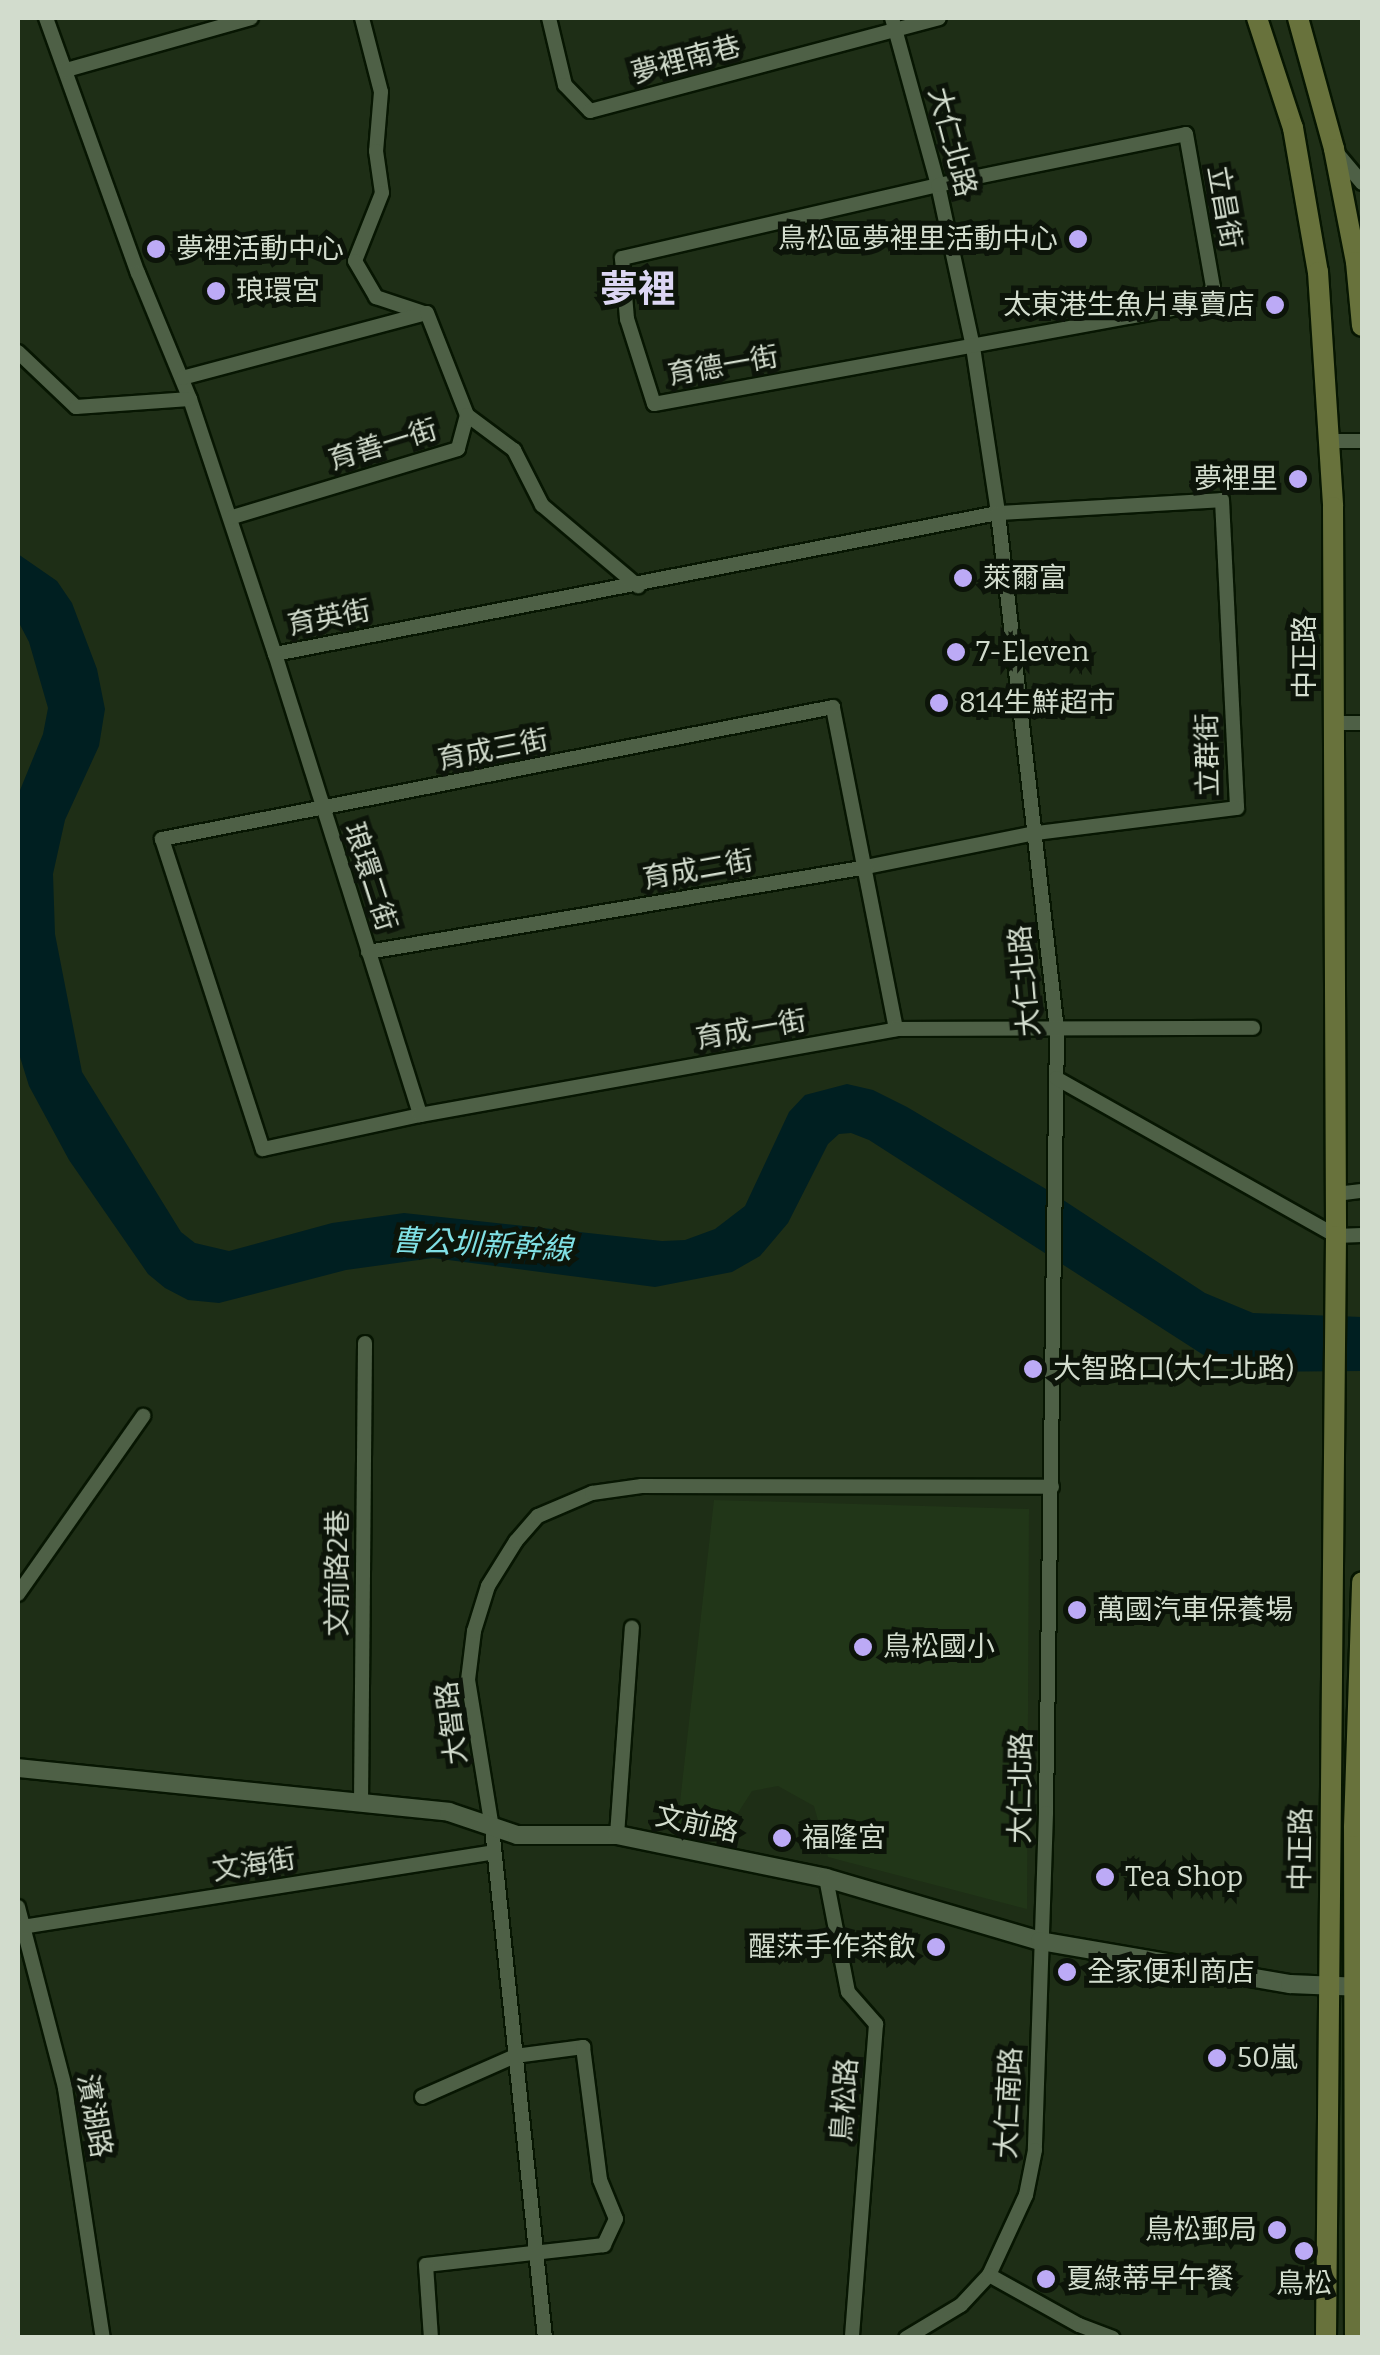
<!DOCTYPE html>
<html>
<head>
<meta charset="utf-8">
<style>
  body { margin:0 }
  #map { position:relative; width:1380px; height:2355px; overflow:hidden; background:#1e2e16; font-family:Bitter,"Noto Sans TC",serif }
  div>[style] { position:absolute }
  .built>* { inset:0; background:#213618 }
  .water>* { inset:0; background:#001f21 }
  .roads { filter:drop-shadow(2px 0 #071602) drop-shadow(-2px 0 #071602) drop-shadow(0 2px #071602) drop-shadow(0 -2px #071602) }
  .minor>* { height:14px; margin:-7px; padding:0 7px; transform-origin:7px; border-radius:7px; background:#4e6046 }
  .tertiary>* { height:18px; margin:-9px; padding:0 9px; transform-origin:9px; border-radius:9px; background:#4e6046 }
  .secondary>* { height:20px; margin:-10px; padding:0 10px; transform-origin:10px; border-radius:10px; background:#68723c }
  .dots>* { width:28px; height:28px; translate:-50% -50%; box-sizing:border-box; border:5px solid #0c1409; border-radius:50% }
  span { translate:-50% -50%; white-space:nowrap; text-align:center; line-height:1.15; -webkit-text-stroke:10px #0c1409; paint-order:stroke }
  .street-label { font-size:28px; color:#d2dccd }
  .poi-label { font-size:28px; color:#d2dccd }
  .right { translate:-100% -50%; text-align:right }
  .left { translate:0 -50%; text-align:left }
  .water-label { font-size:30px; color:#80e0e5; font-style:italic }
  .district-label { font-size:38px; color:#dcd6f3; font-weight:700 }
  .frame { position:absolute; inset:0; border:20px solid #d2dccd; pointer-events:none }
</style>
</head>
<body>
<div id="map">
  <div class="built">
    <div style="clip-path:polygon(714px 1500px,1029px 1509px,1027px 1909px,828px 1857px,814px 1806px,778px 1786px,752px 1791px,736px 1816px,738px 1839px,677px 1829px)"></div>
  </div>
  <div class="water">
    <div style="clip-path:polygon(18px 554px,57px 581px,72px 603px,97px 669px,105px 709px,99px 746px,65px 820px,53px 874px,55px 934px,82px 1072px,181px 1232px,195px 1243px,229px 1251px,332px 1223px,404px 1213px,662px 1241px,685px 1240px,715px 1229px,745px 1206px,789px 1112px,805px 1095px,847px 1084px,873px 1090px,907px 1107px,1051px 1192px,1205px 1293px,1253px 1313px,1362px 1317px,1362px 1371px,1253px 1372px,1205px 1356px,869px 1140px,851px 1133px,839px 1134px,828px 1144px,788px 1223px,760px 1256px,732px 1272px,655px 1287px,433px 1258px,346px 1270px,219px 1303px,188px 1300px,165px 1288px,148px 1274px,69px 1160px,29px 1086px,20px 1057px,18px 795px,43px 734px,48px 708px,29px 642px,18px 621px)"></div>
  </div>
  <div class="roads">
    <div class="minor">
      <div style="left:46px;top:18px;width:271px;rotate:70.2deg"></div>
      <div style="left:138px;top:273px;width:136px;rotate:67.6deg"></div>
      <div style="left:190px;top:399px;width:269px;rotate:71.6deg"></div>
      <div style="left:275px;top:654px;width:737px;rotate:-11.04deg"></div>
      <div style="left:998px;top:513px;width:224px;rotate:-3.3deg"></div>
      <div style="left:1222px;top:500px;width:308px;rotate:87.2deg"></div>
      <div style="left:1237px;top:808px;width:204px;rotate:172.9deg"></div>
      <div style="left:1035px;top:833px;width:171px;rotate:168.6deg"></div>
      <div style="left:867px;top:867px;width:506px;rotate:170.33deg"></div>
      <div style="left:362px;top:18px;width:76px;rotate:75.6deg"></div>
      <div style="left:381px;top:92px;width:59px;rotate:94.8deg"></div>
      <div style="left:376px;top:151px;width:42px;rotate:81.9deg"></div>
      <div style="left:382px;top:193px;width:73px;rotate:111.7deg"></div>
      <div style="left:355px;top:261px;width:42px;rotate:59.7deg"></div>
      <div style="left:376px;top:297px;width:51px;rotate:18.4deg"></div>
      <div style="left:549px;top:18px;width:69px;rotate:76.6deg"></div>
      <div style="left:565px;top:85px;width:36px;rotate:46deg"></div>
      <div style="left:590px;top:111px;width:361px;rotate:-14.9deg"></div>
      <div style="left:892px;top:18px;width:173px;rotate:74.6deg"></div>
      <div style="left:938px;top:185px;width:166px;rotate:77.8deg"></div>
      <div style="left:973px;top:347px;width:168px;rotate:81.4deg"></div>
      <div style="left:998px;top:513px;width:521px;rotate:83.5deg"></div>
      <div style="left:1057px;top:1031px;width:782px;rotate:90.81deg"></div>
      <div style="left:1046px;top:1813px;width:337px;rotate:91.9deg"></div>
      <div style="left:1035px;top:2150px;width:46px;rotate:101.3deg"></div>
      <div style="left:1026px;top:2195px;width:88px;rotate:114.8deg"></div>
      <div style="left:989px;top:2275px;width:41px;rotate:133deg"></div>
      <div style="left:961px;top:2305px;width:64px;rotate:149deg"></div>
      <div style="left:66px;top:70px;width:192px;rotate:-15.7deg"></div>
      <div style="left:1186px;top:134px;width:155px;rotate:80deg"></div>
      <div style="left:1213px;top:287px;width:18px;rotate:117deg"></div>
      <div style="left:1205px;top:303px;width:560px;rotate:169.61deg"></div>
      <div style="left:654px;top:404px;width:89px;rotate:-107.6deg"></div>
      <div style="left:627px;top:319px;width:61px;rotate:-94.7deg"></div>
      <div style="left:622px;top:258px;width:324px;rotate:-13deg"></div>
      <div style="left:938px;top:185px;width:253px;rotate:-11.6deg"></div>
      <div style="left:1337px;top:153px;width:39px;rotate:50deg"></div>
      <div style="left:18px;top:352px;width:80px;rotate:43.5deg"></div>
      <div style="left:76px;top:407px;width:114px;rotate:-4deg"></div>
      <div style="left:182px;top:378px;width:253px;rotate:-14.9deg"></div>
      <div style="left:427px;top:313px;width:110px;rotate:68.6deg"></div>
      <div style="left:467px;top:415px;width:35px;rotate:105deg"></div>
      <div style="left:458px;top:449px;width:238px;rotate:163.2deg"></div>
      <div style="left:467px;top:415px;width:59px;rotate:36.7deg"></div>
      <div style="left:514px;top:450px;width:62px;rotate:63deg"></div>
      <div style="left:542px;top:505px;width:126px;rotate:40.2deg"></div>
      <div style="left:1328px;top:441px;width:34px"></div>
      <div style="left:275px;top:654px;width:483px;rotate:72.5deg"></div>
      <div style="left:1333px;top:723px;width:29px"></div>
      <div style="left:896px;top:1029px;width:328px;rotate:-101.1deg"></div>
      <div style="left:833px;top:707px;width:684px;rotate:168.87deg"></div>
      <div style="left:162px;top:839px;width:326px;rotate:72deg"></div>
      <div style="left:263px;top:1149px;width:161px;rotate:-12.2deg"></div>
      <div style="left:420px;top:1115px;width:484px;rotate:-10.2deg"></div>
      <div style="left:896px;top:1029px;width:357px;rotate:-0.2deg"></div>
      <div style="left:1056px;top:1078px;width:322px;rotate:29.4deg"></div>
      <div style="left:1336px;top:1236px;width:26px;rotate:-2deg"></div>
      <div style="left:1336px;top:1194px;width:26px;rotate:-7deg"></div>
      <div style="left:18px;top:1594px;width:218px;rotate:-54.9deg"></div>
      <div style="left:361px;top:1803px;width:460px;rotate:-89.5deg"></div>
      <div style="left:617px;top:1835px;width:208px;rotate:-85.9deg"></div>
      <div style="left:826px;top:1878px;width:116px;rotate:79.1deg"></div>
      <div style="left:848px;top:1992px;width:43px;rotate:48.8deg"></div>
      <div style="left:876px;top:2024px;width:315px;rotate:94.4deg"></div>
      <div style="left:18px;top:1907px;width:187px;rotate:75.4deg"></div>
      <div style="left:65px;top:2088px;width:253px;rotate:81.4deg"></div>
      <div style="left:22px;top:1927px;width:477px;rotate:-9deg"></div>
      <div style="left:422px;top:2097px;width:102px;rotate:-23.8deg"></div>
      <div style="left:515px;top:2056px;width:69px;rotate:-7.5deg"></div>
      <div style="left:583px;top:2047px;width:134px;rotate:82.7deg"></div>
      <div style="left:600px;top:2180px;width:42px;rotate:67.7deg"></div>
      <div style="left:616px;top:2219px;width:29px;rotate:115deg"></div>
      <div style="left:604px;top:2245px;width:179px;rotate:173.6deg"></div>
      <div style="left:426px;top:2265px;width:73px;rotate:86.1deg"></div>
      <div style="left:989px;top:2275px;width:103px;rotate:29.1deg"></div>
      <div style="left:1079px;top:2325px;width:36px;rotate:21deg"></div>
      <div style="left:545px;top:2338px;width:513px;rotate:-95.93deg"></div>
      <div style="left:492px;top:1828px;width:150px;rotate:-99.2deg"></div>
      <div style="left:468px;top:1680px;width:49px;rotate:-83deg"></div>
      <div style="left:474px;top:1631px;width:47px;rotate:-72.7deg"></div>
      <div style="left:488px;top:1586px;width:53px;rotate:-58.1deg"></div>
      <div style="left:516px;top:1541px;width:33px;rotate:-49deg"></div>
      <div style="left:538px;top:1516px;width:59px;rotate:-23.1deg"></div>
      <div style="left:592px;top:1493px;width:50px;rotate:-8deg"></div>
      <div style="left:642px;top:1486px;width:410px;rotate:0.1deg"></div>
    </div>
    <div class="tertiary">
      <div style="left:18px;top:1768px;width:433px;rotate:5.8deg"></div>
      <div style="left:449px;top:1812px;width:72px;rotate:18.7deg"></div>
      <div style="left:517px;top:1835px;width:100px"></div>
      <div style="left:617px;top:1835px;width:213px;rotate:11.6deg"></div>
      <div style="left:826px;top:1878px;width:223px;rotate:16.4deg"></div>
      <div style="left:1040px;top:1941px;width:254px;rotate:9.8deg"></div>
      <div style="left:1290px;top:1984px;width:72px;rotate:2.4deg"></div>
    </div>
    <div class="secondary">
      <div style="left:1257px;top:18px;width:116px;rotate:71.9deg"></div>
      <div style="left:1293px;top:128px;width:146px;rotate:80.2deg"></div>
      <div style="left:1318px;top:272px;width:235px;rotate:86.3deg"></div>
      <div style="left:1333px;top:507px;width:729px;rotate:89.76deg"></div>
      <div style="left:1336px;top:1236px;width:1102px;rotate:90.52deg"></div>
      <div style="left:1298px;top:18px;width:136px;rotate:74.6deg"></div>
      <div style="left:1334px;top:149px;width:115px;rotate:79deg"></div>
      <div style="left:1356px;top:262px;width:64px;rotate:84.6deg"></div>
      <div style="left:1355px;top:2338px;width:511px;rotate:-90.11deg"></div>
      <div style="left:1354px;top:1827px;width:245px;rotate:-88.1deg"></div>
    </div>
  </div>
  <div class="dots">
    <div style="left:1078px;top:239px;background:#bcaaf6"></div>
    <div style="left:156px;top:249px;background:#bcaaf6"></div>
    <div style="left:216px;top:291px;background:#bcaaf6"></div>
    <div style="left:1275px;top:305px;background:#bcaaf6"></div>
    <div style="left:1298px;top:479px;background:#bcaaf6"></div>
    <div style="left:963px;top:578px;background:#bcaaf6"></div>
    <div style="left:956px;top:652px;background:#bcaaf6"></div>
    <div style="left:939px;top:703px;background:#bcaaf6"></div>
    <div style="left:1033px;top:1369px;background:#bcaaf6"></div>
    <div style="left:1077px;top:1610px;background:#bcaaf6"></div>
    <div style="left:863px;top:1647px;background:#bcaaf6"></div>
    <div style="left:782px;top:1838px;background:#bcaaf6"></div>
    <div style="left:1105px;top:1877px;background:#bcaaf6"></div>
    <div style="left:936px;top:1947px;background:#bcaaf6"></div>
    <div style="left:1067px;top:1972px;background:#bcaaf6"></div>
    <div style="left:1217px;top:2058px;background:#bcaaf6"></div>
    <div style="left:1277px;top:2230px;background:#bcaaf6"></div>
    <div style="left:1304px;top:2251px;background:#bcaaf6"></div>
    <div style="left:1046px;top:2279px;background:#bcaaf6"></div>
  </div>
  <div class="street-label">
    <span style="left:686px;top:60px;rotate:-15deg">夢裡南巷</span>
    <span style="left:952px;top:142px;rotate:75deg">大仁北路</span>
    <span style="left:1224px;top:207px;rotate:80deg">立昌街</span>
    <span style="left:723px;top:366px;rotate:-10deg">育德一街</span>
    <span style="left:383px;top:445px;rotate:-17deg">育善一街</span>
    <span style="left:329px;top:618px;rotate:-11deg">育英街</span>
    <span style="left:1305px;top:657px;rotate:-90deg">中正路</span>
    <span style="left:493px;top:750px;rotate:-11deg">育成三街</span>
    <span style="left:1208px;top:755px;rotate:-91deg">立群街</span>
    <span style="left:698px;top:870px;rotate:-10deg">育成二街</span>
    <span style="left:370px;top:877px;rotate:72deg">琅環二街</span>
    <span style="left:1025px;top:981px;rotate:-95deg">大仁北路</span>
    <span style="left:751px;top:1030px;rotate:-10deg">育成一街</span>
    <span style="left:338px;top:1573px;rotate:-90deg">文前路2巷</span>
    <span style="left:452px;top:1723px;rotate:-97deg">大智路</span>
    <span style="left:1021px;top:1788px;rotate:-89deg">大仁北路</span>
    <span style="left:697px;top:1824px;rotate:12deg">文前路</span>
    <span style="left:1301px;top:1849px;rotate:-89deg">中正路</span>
    <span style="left:254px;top:1865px;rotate:-9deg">文海街</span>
    <span style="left:845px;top:2100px;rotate:-86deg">鳥松路</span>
    <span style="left:1009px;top:2103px;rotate:-87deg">大仁南路</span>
    <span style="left:94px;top:2116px;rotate:80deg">濱湖路</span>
  </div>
  <div class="poi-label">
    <span class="right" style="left:1058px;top:239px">鳥松區夢裡里活動中心</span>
    <span class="left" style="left:176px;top:249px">夢裡活動中心</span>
    <span class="left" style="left:236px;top:291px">琅環宮</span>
    <span class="right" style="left:1255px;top:305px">太東港生魚片專賣店</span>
    <span class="right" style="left:1278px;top:479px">夢裡里</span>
    <span class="left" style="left:983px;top:578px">萊爾富</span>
    <span class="left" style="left:976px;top:652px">7-Eleven</span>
    <span class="left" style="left:959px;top:703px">814生鮮超市</span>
    <span class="left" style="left:1053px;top:1369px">大智路口(大仁北路)</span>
    <span class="left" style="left:1097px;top:1610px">萬國汽車保養場</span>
    <span class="left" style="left:883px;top:1647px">鳥松國小</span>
    <span class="left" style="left:802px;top:1838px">福隆宮</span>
    <span class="left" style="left:1125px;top:1877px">Tea Shop</span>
    <span class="right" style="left:916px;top:1947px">醒莯手作茶飲</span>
    <span class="left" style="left:1087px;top:1972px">全家便利商店</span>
    <span class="left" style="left:1237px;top:2058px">50嵐</span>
    <span class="right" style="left:1257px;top:2230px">鳥松郵局</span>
    <span class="left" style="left:1066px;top:2279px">夏綠蒂早午餐</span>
    <span style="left:1304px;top:2284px">鳥松</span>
  </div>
  <div class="water-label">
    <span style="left:482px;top:1245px;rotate:3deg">曹公圳新幹線</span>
  </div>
  <div class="district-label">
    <span style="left:638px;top:290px">夢裡</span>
  </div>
  <div class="frame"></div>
</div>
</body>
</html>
